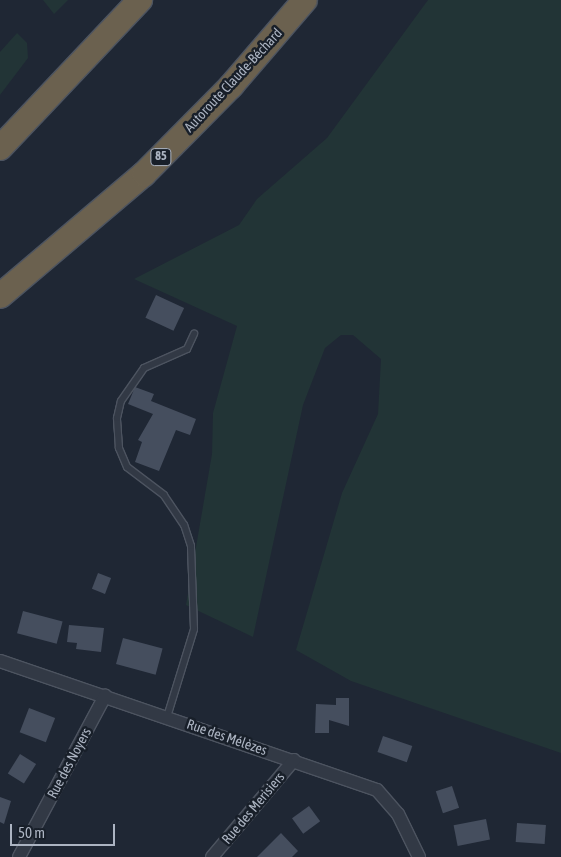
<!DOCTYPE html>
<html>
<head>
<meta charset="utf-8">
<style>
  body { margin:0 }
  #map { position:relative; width:561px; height:857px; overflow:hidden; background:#1f2734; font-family:"Asap Condensed",sans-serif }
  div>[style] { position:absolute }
  .green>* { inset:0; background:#223436 }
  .building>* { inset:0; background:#454e5e; transform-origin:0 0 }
  .roads { filter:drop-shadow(1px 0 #4d5460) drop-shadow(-1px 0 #4d5460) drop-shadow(0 1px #4d5460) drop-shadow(0 -1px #4d5460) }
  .lane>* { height:6px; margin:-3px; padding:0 3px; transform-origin:3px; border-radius:3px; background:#323945 }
  .street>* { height:12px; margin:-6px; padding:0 6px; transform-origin:6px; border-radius:6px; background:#323945 }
  .highway>* { height:24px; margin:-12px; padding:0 12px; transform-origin:12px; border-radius:12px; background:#6b614f }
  span { translate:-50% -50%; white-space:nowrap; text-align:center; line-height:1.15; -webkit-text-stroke:5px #181f29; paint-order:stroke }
  .shield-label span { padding:1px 4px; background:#181f29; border:1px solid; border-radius:4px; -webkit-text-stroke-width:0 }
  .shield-label { font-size:12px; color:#acb4c2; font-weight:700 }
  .street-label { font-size:14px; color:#acb4c2 }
  .scale { position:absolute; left:10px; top:824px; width:105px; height:22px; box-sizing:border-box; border:2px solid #acb4c2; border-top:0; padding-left:6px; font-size:15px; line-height:18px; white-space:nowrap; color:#acb4c2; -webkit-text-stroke:4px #181f29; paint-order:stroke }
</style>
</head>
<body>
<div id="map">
  <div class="green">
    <div style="clip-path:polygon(43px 0,68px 0,54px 14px)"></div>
    <div style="clip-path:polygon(428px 0,561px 0,561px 753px,351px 681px,296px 650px,342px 493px,378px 414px,381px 359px,353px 335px,341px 335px,325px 348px,303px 405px,253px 637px,186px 605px,212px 454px,213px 413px,237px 326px,134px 279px,239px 225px,257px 199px,327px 138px)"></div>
    <div style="clip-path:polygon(17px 33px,27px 43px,28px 58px,0 95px,0 52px)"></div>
  </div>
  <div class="building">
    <div style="left:156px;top:295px;width:31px;height:25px;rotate:25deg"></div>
    <div style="clip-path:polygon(135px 387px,154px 394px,151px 401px,196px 419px,190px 435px,176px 430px,159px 471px,135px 462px,142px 442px,138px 440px,153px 414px,128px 404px)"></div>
    <div style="left:98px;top:573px;width:14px;height:17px;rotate:21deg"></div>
    <div style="left:23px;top:611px;width:41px;height:23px;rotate:15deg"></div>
    <div style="clip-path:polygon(69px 625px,104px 628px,101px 652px,76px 649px,77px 643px,67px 642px)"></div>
    <div style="left:123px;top:638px;width:41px;height:27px;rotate:15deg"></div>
    <div style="clip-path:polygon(336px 698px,349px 698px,349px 726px,329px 720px,329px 733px,315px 733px,316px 704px,336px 705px)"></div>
    <div style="left:29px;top:708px;width:28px;height:26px;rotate:21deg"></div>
    <div style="left:383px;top:736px;width:31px;height:17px;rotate:19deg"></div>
    <div style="left:20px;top:754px;width:19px;height:23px;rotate:32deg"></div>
    <div style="left:452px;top:786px;width:23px;height:17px;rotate:72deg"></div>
    <div style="clip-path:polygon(0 797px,11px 801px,4px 824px,0 822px)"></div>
    <div style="left:309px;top:806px;width:19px;height:21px;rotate:54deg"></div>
    <div style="left:486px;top:819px;width:21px;height:33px;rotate:79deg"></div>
    <div style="left:517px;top:823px;width:29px;height:19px;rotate:4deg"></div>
    <div style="clip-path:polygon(281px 833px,298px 851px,292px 857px,257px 857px)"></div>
  </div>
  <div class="roads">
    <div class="lane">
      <div style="left:167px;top:717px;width:92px;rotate:-72.9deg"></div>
      <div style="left:194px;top:629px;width:83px;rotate:-92.1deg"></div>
      <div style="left:191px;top:546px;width:22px;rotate:-108deg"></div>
      <div style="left:184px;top:525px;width:36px;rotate:-124deg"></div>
      <div style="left:164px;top:495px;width:46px;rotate:-142.9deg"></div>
      <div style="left:127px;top:467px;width:21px;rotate:-113deg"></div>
      <div style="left:119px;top:448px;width:30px;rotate:-94deg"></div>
      <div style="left:117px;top:418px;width:17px;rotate:-77deg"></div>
      <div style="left:121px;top:401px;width:40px;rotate:-55.1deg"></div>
      <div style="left:144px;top:368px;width:47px;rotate:-23.8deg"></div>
      <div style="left:187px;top:349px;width:17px;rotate:-65deg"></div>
    </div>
    <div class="street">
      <div style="left:0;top:661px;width:398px;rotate:18.9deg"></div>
      <div style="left:377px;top:790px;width:32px;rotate:49deg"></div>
      <div style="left:398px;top:814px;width:48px;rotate:64deg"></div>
      <div style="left:19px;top:857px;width:183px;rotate:-61.9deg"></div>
      <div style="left:212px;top:857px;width:127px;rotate:-49.8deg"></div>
    </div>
    <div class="highway">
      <div style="left:0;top:148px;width:204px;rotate:-46.6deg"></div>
      <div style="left:0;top:296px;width:189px;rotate:-40.3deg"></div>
      <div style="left:144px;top:174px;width:124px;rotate:-45.3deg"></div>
      <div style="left:231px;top:86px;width:113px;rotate:-49.3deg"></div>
    </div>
  </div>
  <div class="shield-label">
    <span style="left:161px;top:157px">85</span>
  </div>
  <div class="street-label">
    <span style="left:233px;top:80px;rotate:-47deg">Autoroute Claude-Béchard</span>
    <span style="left:227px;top:737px;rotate:19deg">Rue des Mélèzes</span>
    <span style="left:69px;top:763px;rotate:-62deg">Rue des Noyers</span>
    <span style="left:253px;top:808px;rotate:-50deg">Rue des Merisiers</span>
  </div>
  <div class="scale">50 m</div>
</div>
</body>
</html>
